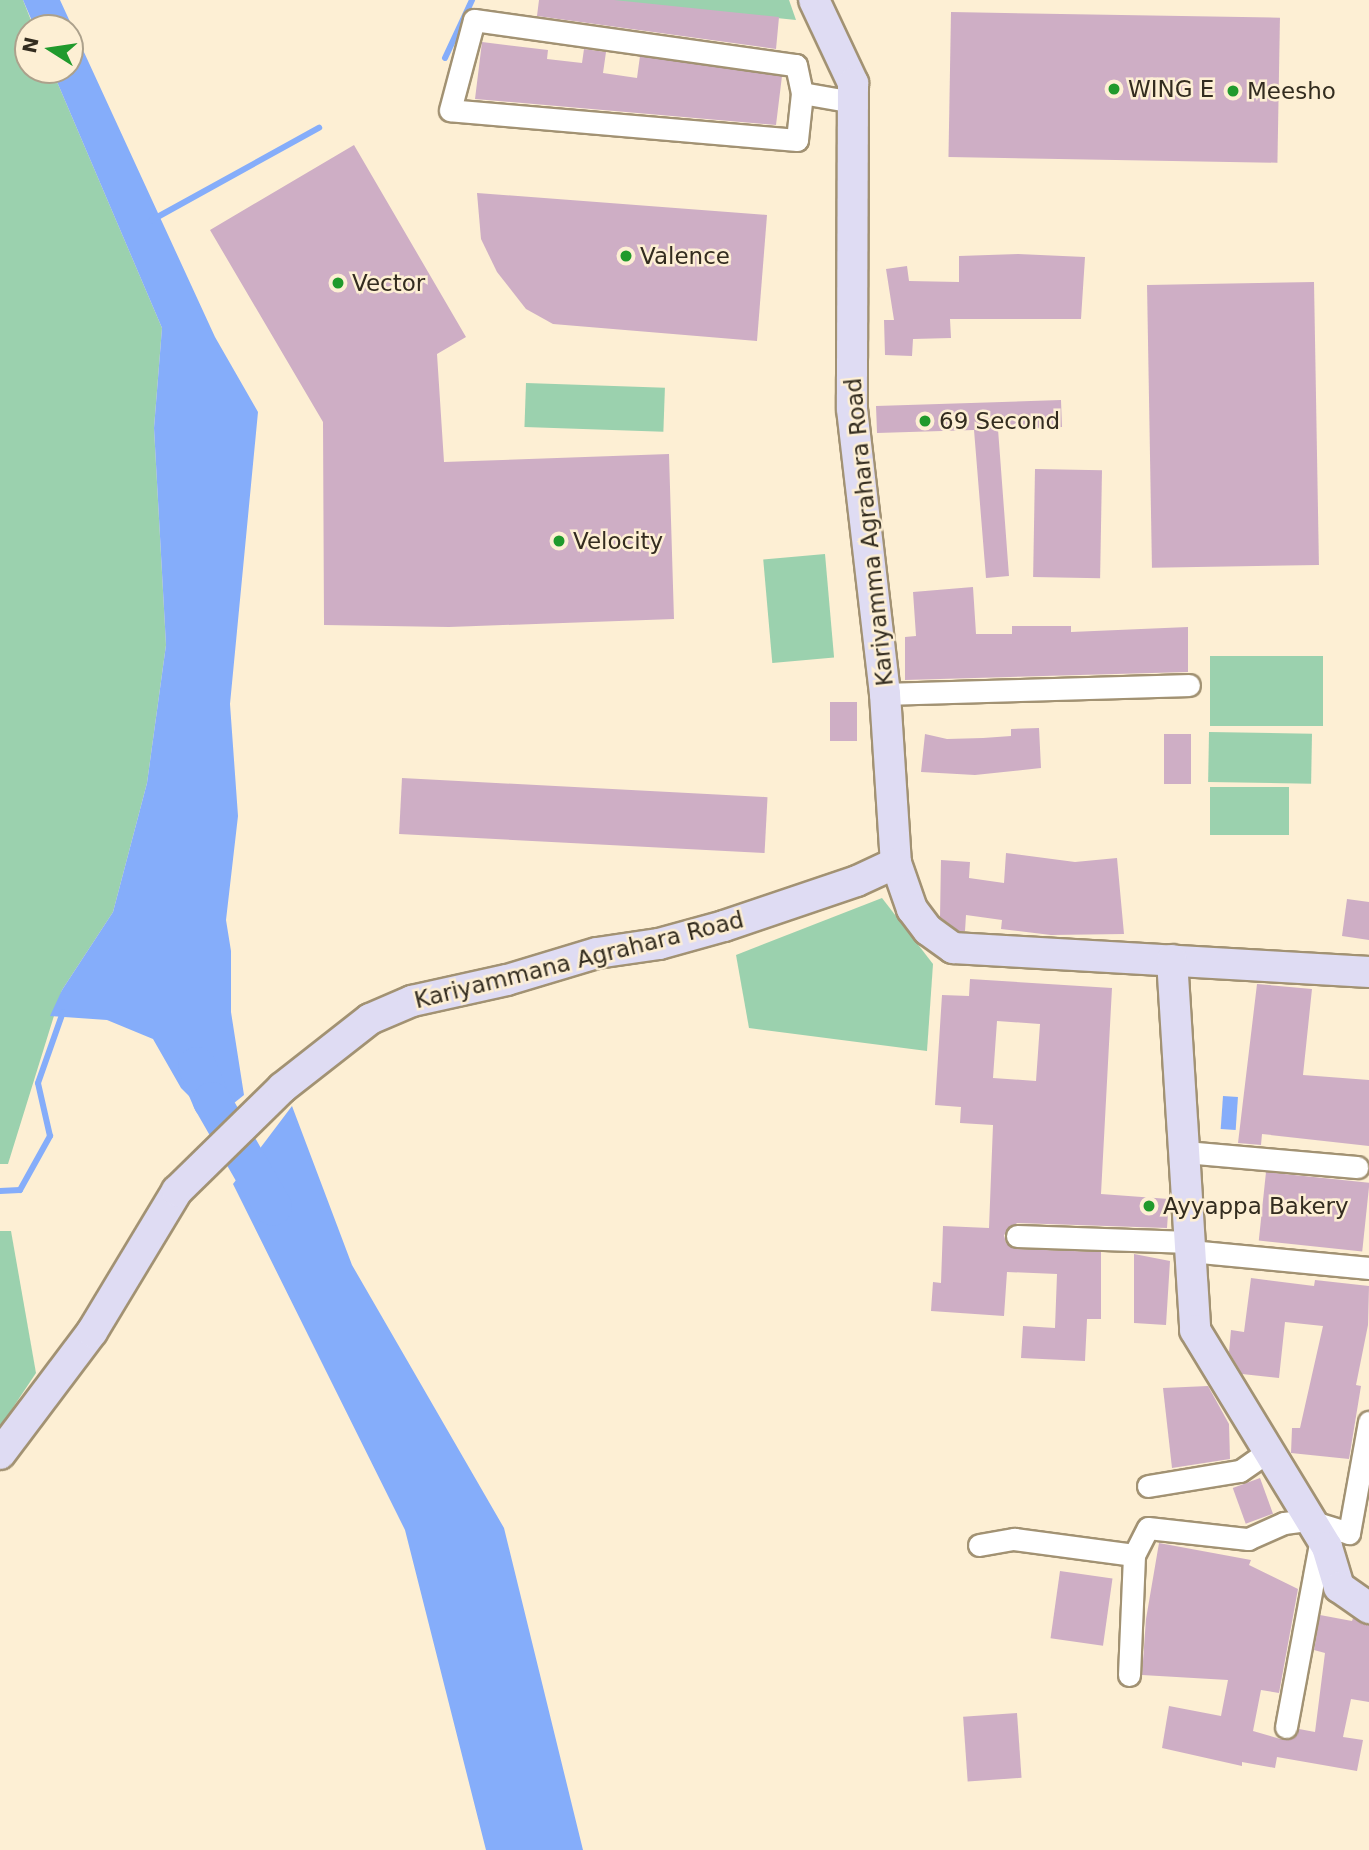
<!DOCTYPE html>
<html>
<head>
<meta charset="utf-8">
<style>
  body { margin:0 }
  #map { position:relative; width:1369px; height:1850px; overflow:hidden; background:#fdefd4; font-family:"DejaVu Sans",sans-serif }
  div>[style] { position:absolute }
  .green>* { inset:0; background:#9bd1ae; transform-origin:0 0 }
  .water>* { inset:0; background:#85adfa; transform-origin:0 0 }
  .stream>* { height:6px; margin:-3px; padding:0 3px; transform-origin:3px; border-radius:3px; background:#85adfa }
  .river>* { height:38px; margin:-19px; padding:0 19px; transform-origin:19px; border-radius:19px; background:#85adfa }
  .building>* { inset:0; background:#ceaec5; transform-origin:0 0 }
  .roads { filter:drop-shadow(2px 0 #a29273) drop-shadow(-2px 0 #a29273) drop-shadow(0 2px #a29273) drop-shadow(0 -2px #a29273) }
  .street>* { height:21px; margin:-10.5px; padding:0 10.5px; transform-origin:10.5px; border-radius:10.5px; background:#fff }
  .secondary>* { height:30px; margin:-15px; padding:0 15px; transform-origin:15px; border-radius:15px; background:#dfdcf3 }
  .dots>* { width:19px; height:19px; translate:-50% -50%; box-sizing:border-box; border:4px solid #fdefd4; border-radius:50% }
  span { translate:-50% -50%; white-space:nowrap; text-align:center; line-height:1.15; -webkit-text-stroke:5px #fdefd4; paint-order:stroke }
  .poi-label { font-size:23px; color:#332c1f }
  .left { translate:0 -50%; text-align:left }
  .street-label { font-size:23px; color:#332c1f }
  .north { position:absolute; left:14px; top:14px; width:70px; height:70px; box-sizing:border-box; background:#fdefd4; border:2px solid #aca18c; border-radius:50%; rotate:282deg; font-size:19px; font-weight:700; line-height:28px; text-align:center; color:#332c1f }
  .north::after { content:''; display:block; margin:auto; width:24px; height:32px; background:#209a2c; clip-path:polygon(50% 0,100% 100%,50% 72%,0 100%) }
</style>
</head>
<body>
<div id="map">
  <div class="green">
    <div style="clip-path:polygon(0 0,23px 0,34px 28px,28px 28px,28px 70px,52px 70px,162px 328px,154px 428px,166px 645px,147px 783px,113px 912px,62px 990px,8px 1164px,0 1164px)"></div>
    <div style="clip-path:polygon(598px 0,789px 0,796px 20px)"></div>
    <div style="left:526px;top:383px;width:139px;height:44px;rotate:2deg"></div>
    <div style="left:825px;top:554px;width:104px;height:62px;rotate:85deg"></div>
    <div style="left:1210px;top:656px;width:113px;height:70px"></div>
    <div style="left:1209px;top:732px;width:103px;height:50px;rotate:1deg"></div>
    <div style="left:1210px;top:787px;width:79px;height:48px"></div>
    <div style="clip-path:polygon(882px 898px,933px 964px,927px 1051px,749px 1028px,736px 955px)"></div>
    <div style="clip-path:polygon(0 1231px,11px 1231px,36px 1373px,0 1427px)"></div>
  </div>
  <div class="water">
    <div style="clip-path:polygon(23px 0,60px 0,215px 337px,258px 412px,230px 704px,238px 816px,226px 920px,231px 951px,231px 1012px,244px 1095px,213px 1120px,181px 1088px,153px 1039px,107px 1020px,50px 1016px,62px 990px,113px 912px,147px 783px,166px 645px,154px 428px,162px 328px,52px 70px,70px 70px,70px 28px,35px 28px)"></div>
    <div style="left:1223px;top:1096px;width:15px;height:33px;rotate:4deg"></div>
    <div style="clip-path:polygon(292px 1106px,352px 1265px,504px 1528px,583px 1850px,486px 1850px,405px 1530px,233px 1184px)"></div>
  </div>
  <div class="stream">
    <div style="left:445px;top:58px;width:64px;rotate:-65deg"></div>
    <div style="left:152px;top:220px;width:191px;rotate:-28.9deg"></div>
    <div style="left:0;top:1191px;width:20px;rotate:-3deg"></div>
    <div style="left:20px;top:1190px;width:62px;rotate:-60.9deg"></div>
    <div style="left:50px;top:1136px;width:54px;rotate:-102.8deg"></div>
    <div style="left:38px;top:1083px;width:75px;rotate:-70.6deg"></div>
  </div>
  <div class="river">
    <div style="left:197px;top:1066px;width:38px;rotate:67deg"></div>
    <div style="left:212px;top:1101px;width:122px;rotate:60.1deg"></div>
  </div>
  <div class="building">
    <div style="clip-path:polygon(539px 0,614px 0,779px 17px,776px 49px,537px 16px)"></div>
    <div style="left:951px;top:12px;width:329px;height:145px;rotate:1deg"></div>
    <div style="clip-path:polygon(482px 42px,548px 50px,547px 59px,582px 63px,584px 49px,606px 52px,603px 73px,637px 78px,640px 56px,782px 76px,776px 125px,475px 99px)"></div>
    <div style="clip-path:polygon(354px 145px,466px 337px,437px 354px,444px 462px,669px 454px,674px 619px,449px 627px,324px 625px,323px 422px,210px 230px)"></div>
    <div style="clip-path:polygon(477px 193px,767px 215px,757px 341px,553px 324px,526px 309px,497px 272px,481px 239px)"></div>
    <div style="clip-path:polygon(1018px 254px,1085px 257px,1081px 319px,950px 319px,951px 338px,913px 339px,912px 356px,885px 355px,884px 320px,894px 320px,886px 269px,907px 266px,909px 281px,959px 282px,959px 256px)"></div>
    <div style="left:1314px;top:282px;width:283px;height:167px;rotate:89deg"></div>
    <div style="clip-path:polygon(1061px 400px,1062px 427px,998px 429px,1009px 576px,986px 578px,974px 430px,877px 433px,876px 406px)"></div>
    <div style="left:1035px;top:469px;width:67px;height:108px;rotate:1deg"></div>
    <div style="clip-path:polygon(973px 587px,976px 634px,1012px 634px,1012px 626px,1071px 626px,1071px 632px,1188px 627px,1188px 672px,905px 680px,905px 637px,916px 636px,913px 592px)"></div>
    <div style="left:830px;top:702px;width:27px;height:39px"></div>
    <div style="clip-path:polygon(1039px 728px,1041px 768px,975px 775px,921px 772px,925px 734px,947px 739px,983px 738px,1011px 736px,1011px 729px)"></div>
    <div style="left:1164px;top:734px;width:27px;height:50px"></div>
    <div style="left:402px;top:778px;width:366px;height:56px;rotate:3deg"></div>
    <div style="clip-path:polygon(1006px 853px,1075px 862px,1117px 858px,1124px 934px,1051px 935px,1001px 929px,1002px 920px,966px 915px,965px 931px,959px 931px,940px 917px,941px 860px,970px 862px,969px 878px,1004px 883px)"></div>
    <div style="clip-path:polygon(1347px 899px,1369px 902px,1369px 940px,1342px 936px)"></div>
    <div style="clip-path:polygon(evenodd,970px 979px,1112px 988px,1101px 1194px,1169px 1199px,1167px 1228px,1017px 1223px,1004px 1235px,1006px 1243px,1016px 1249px,1101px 1252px,1101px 1319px,1087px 1319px,1085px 1361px,1021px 1358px,1023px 1326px,1055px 1328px,1057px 1274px,1007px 1272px,1004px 1316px,931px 1311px,933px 1282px,941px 1283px,943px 1226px,989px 1228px,993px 1125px,960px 1123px,961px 1107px,935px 1105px,942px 995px,969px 996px,970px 979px,997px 1021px,1040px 1024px,1036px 1081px,993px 1078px,997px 1021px)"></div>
    <div style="clip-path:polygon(1257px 984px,1312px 989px,1303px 1075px,1369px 1080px,1369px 1146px,1262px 1134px,1261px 1145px,1238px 1143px)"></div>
    <div style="left:1266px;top:1172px;width:104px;height:69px;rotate:6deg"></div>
    <div style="clip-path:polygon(1134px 1254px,1170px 1261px,1166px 1325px,1134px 1323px)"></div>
    <div style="clip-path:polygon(1251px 1278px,1314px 1286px,1315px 1280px,1369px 1286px,1368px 1325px,1356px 1385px,1361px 1386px,1349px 1459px,1291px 1453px,1292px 1428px,1300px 1428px,1323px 1326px,1285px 1322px,1279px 1378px,1242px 1374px,1229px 1352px,1231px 1330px,1244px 1332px)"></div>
    <div style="clip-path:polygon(1208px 1386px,1229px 1424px,1230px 1459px,1172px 1468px,1163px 1388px)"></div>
    <div style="left:1260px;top:1478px;width:38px;height:29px;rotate:70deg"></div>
    <div style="clip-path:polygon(1159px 1543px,1251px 1560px,1249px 1565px,1298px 1589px,1279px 1693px,1261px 1690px,1253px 1731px,1284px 1740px,1299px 1729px,1315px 1732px,1325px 1653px,1314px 1650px,1320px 1615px,1352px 1621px,1353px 1618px,1369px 1625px,1369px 1702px,1351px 1699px,1343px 1737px,1363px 1740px,1357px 1771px,1277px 1757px,1275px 1768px,1242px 1762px,1242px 1766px,1162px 1748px,1169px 1706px,1221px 1716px,1228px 1680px,1142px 1675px,1146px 1619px)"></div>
    <div style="left:1060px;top:1571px;width:53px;height:68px;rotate:8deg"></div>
    <div style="left:1017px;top:1713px;width:65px;height:54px;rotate:86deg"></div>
  </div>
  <div class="roads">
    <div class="street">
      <div style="left:474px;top:20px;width:325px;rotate:8deg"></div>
      <div style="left:796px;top:65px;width:29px;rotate:78deg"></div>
      <div style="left:802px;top:93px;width:47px;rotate:96.1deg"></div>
      <div style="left:797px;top:140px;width:348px;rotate:-175.1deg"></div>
      <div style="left:450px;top:110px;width:93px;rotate:-75.1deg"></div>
      <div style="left:802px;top:93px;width:52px;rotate:10deg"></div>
      <div style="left:885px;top:694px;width:304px;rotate:-1.7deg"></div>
      <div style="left:1184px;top:1152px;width:174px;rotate:5deg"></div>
      <div style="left:1017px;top:1236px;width:173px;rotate:2deg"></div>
      <div style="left:1190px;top:1251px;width:180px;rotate:5.4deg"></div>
      <div style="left:1148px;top:1486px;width:93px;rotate:-9.3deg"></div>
      <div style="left:1240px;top:1471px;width:33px;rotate:-35deg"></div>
      <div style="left:979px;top:1545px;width:36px;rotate:-10deg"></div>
      <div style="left:1014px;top:1539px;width:121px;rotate:7.6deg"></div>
      <div style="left:1129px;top:1675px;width:120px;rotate:-87.6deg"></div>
      <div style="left:1134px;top:1555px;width:30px;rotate:-63deg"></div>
      <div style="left:1148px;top:1528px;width:101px;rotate:6.3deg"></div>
      <div style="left:1248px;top:1539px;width:39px;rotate:-24deg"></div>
      <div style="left:1284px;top:1523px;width:23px;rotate:-7deg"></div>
      <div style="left:1307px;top:1520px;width:44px;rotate:17.2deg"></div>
      <div style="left:1349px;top:1533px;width:113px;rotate:-79.8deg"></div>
      <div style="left:1286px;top:1727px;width:191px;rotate:-79.5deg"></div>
    </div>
    <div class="secondary">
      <div style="left:814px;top:0;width:92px;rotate:64.8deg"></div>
      <div style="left:853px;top:83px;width:326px;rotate:90.2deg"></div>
      <div style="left:852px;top:409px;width:287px;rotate:83.4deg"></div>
      <div style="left:885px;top:694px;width:169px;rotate:86.3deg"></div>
      <div style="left:896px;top:863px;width:49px;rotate:70.8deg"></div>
      <div style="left:912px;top:909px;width:26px;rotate:53deg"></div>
      <div style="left:928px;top:930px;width:31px;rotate:36deg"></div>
      <div style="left:953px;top:948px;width:417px;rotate:3.3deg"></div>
      <div style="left:1172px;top:960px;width:371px;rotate:86.4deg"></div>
      <div style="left:1195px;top:1330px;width:254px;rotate:58.7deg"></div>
      <div style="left:1327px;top:1547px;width:42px;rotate:73.3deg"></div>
      <div style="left:1339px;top:1587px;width:37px;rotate:35deg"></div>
      <div style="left:0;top:1454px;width:153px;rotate:-53deg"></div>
      <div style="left:92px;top:1332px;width:165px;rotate:-58.9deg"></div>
      <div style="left:177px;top:1191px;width:147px;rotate:-44.4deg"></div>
      <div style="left:282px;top:1088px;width:112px;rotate:-38.1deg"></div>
      <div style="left:370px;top:1019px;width:46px;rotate:-23.2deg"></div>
      <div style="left:412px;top:1001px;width:97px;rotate:-12.5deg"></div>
      <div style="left:507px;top:980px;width:94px;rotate:-16.7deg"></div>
      <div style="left:597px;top:953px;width:63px;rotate:-8.3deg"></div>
      <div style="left:659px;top:944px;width:67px;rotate:-15.5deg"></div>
      <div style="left:724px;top:926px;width:140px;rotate:-18.7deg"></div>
      <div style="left:857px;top:881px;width:43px;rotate:-24.8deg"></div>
    </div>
  </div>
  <div class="dots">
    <div style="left:1114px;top:89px;background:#209a2c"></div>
    <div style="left:1233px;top:91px;background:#209a2c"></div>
    <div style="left:626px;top:256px;background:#209a2c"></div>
    <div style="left:338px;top:283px;background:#209a2c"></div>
    <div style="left:925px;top:421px;background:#209a2c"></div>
    <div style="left:559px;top:541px;background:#209a2c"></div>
    <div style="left:1149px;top:1206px;background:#209a2c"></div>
  </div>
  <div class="poi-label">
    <span class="left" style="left:1128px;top:89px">WING E</span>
    <span class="left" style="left:1247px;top:91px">Meesho</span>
    <span class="left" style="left:640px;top:256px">Valence</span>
    <span class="left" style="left:352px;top:283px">Vector</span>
    <span class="left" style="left:939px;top:421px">69 Second</span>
    <span class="left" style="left:573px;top:541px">Velocity</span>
    <span class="left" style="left:1163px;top:1206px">Ayyappa Bakery</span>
  </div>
  <div class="street-label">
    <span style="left:869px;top:532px;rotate:-96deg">Kariyamma Agrahara Road</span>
    <span style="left:579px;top:960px;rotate:-14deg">Kariyammana Agrahara Road</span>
  </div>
  <div class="north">N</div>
</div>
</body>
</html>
